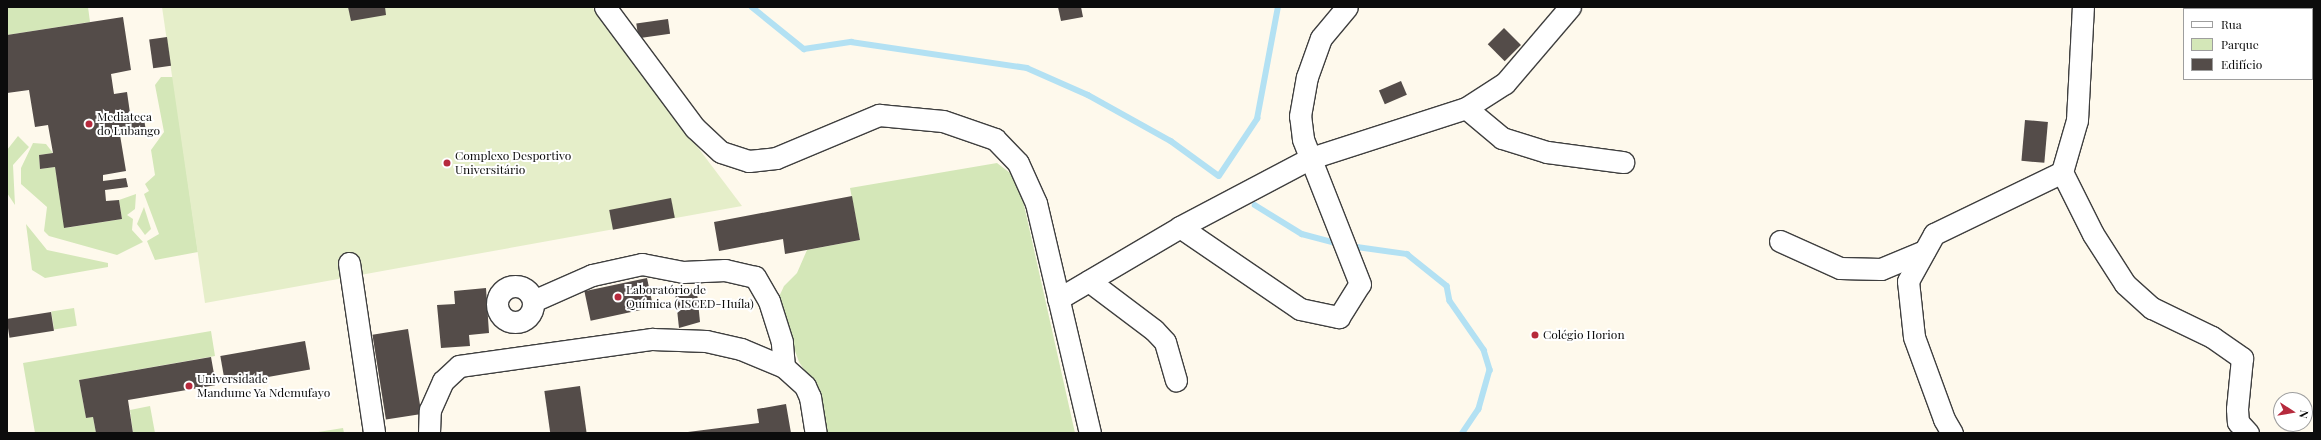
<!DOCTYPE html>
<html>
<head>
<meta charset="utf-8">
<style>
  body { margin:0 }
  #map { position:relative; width:2321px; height:440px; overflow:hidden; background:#fef9ec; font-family:"Playfair Display",serif }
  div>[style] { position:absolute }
  .green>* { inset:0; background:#d4e7b8; transform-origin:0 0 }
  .pitch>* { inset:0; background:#e5eec9 }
  .stream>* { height:5.5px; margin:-2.75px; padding:0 2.75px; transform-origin:2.75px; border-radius:2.75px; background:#b3e1f3 }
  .building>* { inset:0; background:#544c49; transform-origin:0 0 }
  .roads { filter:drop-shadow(1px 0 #3f3f3f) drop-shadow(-1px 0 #3f3f3f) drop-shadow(0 1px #3f3f3f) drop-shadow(0 -1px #3f3f3f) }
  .minor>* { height:21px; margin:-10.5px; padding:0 10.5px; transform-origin:10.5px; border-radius:10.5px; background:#fff }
  .minor>.ring { margin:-10.5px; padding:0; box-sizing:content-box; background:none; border:21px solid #fff; border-radius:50% }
  .dots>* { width:11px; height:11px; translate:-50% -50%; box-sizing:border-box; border:2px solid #fff; border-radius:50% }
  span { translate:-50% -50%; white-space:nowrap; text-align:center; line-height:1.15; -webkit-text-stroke:4px #fff; paint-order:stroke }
  .poi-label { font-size:12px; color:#0c0c0c }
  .left { translate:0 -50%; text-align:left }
  .frame { position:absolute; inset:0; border:8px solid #0c0c0c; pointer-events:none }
  .legend { position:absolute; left:2183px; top:8px; width:130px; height:72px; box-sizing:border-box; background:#fff; border:1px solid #9e9e9e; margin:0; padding:5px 7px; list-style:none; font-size:12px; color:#0c0c0c }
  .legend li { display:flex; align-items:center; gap:8px; height:20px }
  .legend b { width:20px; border:1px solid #9e9e9e }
  .north { position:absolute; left:2273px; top:392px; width:40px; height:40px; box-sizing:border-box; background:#fff; border:1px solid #9e9e9e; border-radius:50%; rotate:102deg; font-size:11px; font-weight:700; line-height:16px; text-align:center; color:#0c0c0c }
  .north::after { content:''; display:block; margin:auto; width:14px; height:18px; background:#b62a3d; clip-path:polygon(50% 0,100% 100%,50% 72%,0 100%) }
</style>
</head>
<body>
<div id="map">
  <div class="green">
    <div style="clip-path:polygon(7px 7px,88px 7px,90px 22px,7px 35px)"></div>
    <div style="clip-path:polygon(161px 77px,173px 77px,198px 252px,155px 260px,147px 241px,159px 234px,144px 194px,149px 191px,145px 184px,155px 175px,151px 150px,164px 132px,155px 85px)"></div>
    <div style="clip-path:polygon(18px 136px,29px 147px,13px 165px,15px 205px,7px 193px,7px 150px)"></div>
    <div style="clip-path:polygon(33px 143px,46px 144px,53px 153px,39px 155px,40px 169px,55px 167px,65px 228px,122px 219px,119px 200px,136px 194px,135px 209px,127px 215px,133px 219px,132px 230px,143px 242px,117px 255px,49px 236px,44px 231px,47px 207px,21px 184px,21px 168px)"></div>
    <div style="clip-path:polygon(997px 163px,1014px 176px,1022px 196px,1075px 433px,826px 433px,815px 386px,799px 362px,777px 301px,784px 286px,797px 273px,807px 250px,860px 240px,850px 188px)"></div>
    <div style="clip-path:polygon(144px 207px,151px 229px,145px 235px,137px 224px)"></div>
    <div style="clip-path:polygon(26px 224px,47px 250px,108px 263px,108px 267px,45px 278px,32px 270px)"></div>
    <div style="left:74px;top:308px;width:18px;height:23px;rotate:81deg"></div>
    <div style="clip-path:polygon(211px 331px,215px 356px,79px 380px,86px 418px,93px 417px,96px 433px,35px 433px,23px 363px)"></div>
    <div style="clip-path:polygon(150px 406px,155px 433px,133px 433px,130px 410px)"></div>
    <div style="clip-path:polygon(343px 428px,344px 433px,312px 433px)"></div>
  </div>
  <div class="pitch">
    <div style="clip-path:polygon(162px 7px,592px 7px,742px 206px,205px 303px)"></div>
  </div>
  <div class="stream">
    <div style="left:752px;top:7px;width:67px;rotate:38.9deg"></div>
    <div style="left:804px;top:49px;width:48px;rotate:-8.5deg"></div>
    <div style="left:851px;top:42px;width:178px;rotate:8.4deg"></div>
    <div style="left:1027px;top:68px;width:67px;rotate:23.9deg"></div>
    <div style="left:1088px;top:95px;width:95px;rotate:29deg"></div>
    <div style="left:1171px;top:141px;width:59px;rotate:36.1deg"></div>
    <div style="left:1219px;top:176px;width:69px;rotate:-56.3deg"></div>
    <div style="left:1257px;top:119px;width:114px;rotate:-79.4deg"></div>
    <div style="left:1255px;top:205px;width:55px;rotate:31.7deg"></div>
    <div style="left:1302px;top:234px;width:38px;rotate:15deg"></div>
    <div style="left:1350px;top:246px;width:58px;rotate:8deg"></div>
    <div style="left:1407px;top:254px;width:51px;rotate:38.7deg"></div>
    <div style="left:1447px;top:286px;width:15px;rotate:79deg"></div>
    <div style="left:1450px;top:301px;width:60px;rotate:55.2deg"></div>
    <div style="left:1484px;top:350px;width:21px;rotate:73deg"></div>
    <div style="left:1490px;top:370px;width:41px;rotate:105.8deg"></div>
    <div style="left:1479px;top:409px;width:29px;rotate:124deg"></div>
  </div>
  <div class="building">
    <div style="clip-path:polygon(348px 7px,385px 7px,386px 15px,351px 21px)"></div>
    <div style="clip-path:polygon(1058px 7px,1081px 7px,1083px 17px,1061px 21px)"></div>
    <div style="clip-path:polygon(123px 17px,131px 70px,111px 74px,114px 94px,127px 92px,130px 113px,117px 115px,118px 123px,144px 119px,146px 131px,120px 135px,126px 171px,103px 175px,103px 181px,126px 178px,128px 187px,105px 190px,106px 201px,119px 200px,122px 219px,64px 228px,55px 167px,40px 169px,39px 155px,53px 153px,48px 125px,35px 127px,29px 90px,7px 93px,7px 35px)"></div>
    <div style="left:668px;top:19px;width:15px;height:32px;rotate:82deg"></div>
    <div style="left:1504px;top:28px;width:24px;height:23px;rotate:45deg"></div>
    <div style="left:167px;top:37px;width:29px;height:18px;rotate:82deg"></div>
    <div style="left:1401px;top:81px;width:15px;height:24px;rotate:67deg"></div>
    <div style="left:2025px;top:120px;width:23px;height:41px;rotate:5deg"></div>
    <div style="clip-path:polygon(852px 196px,860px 240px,785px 254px,783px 239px,719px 251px,714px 222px)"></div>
    <div style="left:671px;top:198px;width:20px;height:63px;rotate:79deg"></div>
    <div style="left:647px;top:278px;width:30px;height:64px;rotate:78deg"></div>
    <div style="clip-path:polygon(486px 288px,489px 333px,469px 335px,470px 346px,441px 348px,437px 305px,455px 304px,454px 291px)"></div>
    <div style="clip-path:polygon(692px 289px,697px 292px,700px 322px,679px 328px,675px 291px)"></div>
    <div style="left:51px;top:312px;width:19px;height:45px;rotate:81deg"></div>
    <div style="left:408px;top:329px;width:86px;height:36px;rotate:81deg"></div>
    <div style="left:305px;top:341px;width:29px;height:86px;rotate:80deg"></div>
    <div style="clip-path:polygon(211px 357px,216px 385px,128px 400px,133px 433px,96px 433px,93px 417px,86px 418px,79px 380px)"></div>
    <div style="left:580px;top:386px;width:48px;height:36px;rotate:82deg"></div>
    <div style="clip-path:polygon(786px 404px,791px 433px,680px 433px,759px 423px,757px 409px)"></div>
  </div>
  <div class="roads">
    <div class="minor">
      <div style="left:605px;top:7px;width:151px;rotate:53.4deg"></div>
      <div style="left:695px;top:128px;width:35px;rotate:43deg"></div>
      <div style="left:721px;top:152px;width:29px;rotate:18deg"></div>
      <div style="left:749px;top:161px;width:27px;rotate:-6deg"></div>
      <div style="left:776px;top:158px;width:112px;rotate:-22.7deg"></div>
      <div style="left:879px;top:115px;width:64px;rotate:5.4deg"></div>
      <div style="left:943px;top:121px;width:55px;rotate:19.1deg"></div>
      <div style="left:995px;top:139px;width:33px;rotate:46deg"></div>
      <div style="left:1018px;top:163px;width:44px;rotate:65.8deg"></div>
      <div style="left:1036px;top:203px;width:236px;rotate:76.8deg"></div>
      <div style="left:1466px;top:108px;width:47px;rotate:39.8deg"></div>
      <div style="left:1502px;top:138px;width:47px;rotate:17.3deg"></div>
      <div style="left:1547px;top:152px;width:77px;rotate:7.5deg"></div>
      <div style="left:2062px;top:172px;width:69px;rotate:63.4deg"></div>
      <div style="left:2093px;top:234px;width:59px;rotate:57.4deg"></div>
      <div style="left:2125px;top:284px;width:36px;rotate:42deg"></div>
      <div style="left:2152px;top:308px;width:67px;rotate:25.8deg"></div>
      <div style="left:2212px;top:337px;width:37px;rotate:35deg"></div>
      <div style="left:2242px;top:358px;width:51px;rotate:95.6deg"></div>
      <div style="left:2237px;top:409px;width:13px;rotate:86deg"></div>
      <div style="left:2238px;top:422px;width:15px;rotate:48deg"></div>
      <div style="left:1180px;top:227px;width:145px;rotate:34.3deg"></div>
      <div style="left:1300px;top:309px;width:40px;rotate:12deg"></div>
      <div style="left:1339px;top:317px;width:39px;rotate:-58deg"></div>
      <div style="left:1360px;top:284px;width:156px;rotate:-111.5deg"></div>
      <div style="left:1303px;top:139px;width:23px;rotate:-97deg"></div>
      <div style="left:1300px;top:116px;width:40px;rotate:-80deg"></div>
      <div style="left:1307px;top:77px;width:41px;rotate:-70.3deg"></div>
      <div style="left:1321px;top:38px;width:40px;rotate:-50deg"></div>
      <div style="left:1780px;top:241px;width:66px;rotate:24.2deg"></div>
      <div style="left:1840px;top:268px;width:41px;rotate:1.4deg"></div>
      <div style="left:1881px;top:269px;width:47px;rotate:-22.7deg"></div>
      <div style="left:349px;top:263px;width:172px;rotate:81.6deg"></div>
      <div style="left:1089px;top:281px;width:81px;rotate:37deg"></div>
      <div style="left:1154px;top:330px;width:16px;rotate:47deg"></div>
      <div style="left:1165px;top:342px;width:40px;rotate:74deg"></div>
      <div class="ring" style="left:497px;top:286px;width:15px;height:15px"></div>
      <div style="left:1058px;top:299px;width:142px;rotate:-30.5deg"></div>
      <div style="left:1180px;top:227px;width:148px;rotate:-27.8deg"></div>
      <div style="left:1311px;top:158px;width:163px;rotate:-17.9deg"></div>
      <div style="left:1466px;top:108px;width:46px;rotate:-32.7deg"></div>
      <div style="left:1505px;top:83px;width:100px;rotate:-49.5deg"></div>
      <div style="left:784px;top:367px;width:28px;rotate:42deg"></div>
      <div style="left:805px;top:386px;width:12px;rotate:66deg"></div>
      <div style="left:810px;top:397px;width:36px;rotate:81deg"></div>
      <div style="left:429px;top:433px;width:23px;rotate:-88deg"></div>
      <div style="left:430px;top:410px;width:32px;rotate:-66deg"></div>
      <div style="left:443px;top:381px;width:22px;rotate:-43deg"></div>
      <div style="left:459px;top:366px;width:195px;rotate:-8deg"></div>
      <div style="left:652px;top:339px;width:54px;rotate:2.1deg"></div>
      <div style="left:706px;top:341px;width:36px;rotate:13deg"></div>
      <div style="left:741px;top:349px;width:47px;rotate:22.7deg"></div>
      <div style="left:784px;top:367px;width:25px;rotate:-95deg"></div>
      <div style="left:782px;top:342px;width:43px;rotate:-107.6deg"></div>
      <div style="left:769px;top:301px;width:28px;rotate:-120deg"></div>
      <div style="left:755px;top:277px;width:31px;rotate:-167deg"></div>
      <div style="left:725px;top:270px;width:42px;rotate:177.3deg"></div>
      <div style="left:683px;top:272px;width:42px;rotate:-169deg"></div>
      <div style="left:642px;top:264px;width:51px;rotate:167.6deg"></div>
      <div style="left:592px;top:275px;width:64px;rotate:156.2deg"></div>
      <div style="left:1952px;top:433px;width:16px;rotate:-120deg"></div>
      <div style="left:1944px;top:419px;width:87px;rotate:-110.1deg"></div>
      <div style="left:1914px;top:337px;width:56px;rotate:-96.1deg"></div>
      <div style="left:1908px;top:281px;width:54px;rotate:-61deg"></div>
      <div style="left:1934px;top:234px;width:142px;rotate:-25.8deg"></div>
      <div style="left:2062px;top:172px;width:54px;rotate:-73.9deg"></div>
      <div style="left:2077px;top:120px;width:113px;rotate:-87deg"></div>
    </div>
  </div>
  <div class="dots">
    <div style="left:89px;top:124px;background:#b62a3d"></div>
    <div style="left:447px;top:163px;background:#b62a3d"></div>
    <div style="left:618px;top:297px;background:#b62a3d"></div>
    <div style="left:1535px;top:335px;background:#b62a3d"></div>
    <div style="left:189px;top:386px;background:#b62a3d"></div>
  </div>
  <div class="poi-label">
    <span class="left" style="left:97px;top:124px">Mediateca<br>do Lubango</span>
    <span class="left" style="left:455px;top:163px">Complexo Desportivo<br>Universitário</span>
    <span class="left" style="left:626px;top:297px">Laboratório de<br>Química ( ISCED-Huíla)</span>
    <span class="left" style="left:1543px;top:335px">Colégio Horion</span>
    <span class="left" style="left:197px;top:386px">Universidade<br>Mandume Ya Ndemufayo</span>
  </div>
  <div class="frame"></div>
  <ul class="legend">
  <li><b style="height:5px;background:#fff"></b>Rua</li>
  <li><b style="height:11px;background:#d4e7b8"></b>Parque</li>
  <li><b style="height:11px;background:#544c49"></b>Edifício</li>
  </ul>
  <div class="north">N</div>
</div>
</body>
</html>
